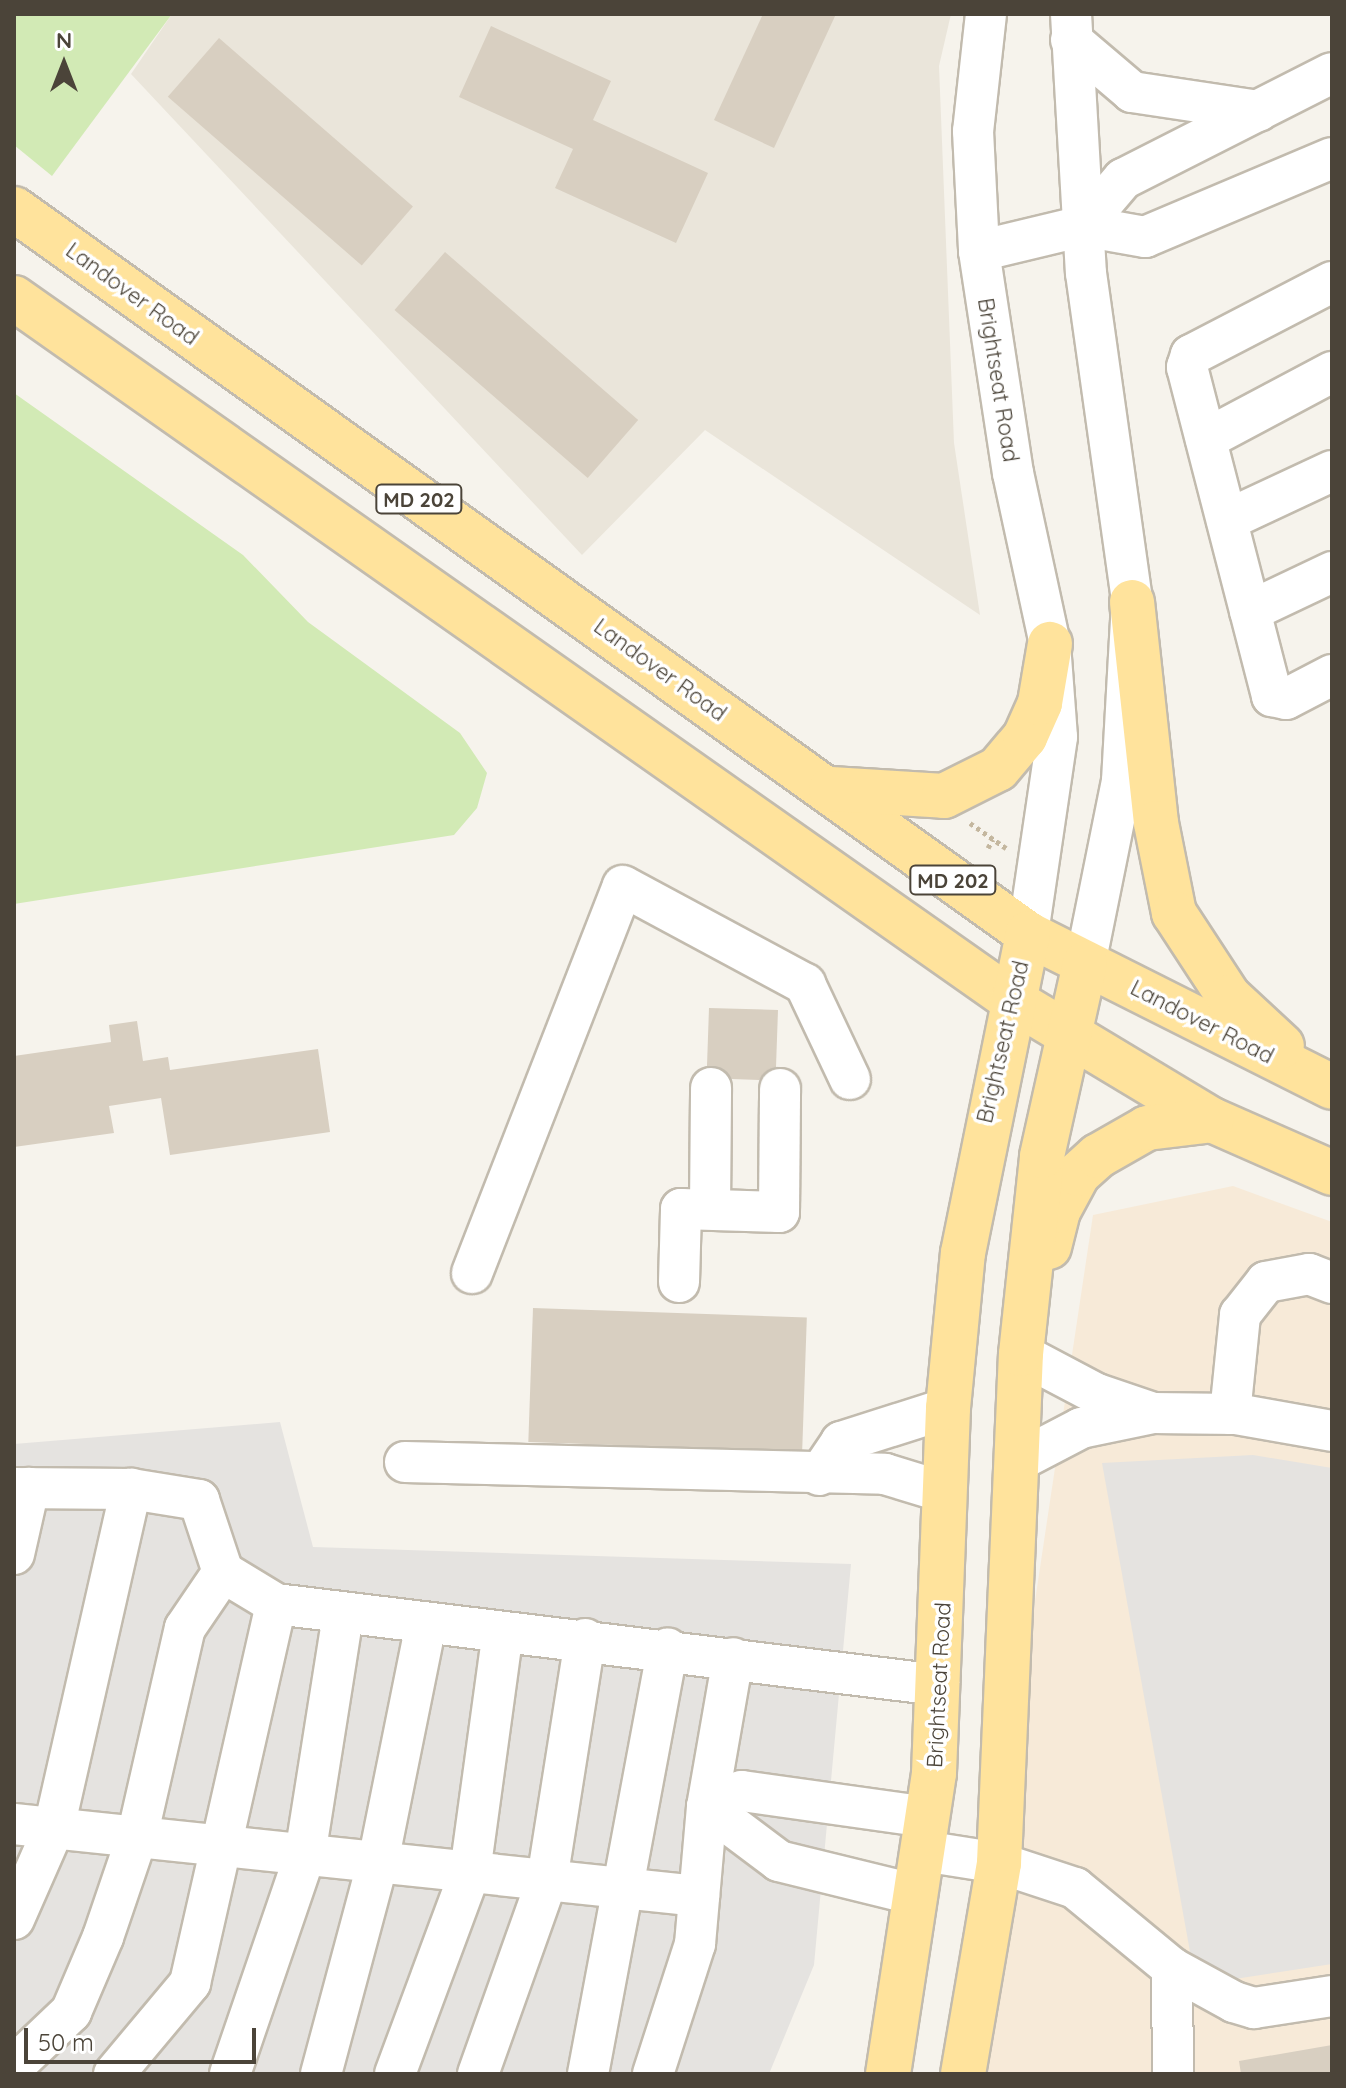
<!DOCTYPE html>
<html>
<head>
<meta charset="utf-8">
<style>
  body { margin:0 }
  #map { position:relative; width:1346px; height:2088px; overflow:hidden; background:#f6f3ec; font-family:Quicksand,sans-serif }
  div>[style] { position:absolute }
  .residential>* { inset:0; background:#eae5da }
  .commercial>* { inset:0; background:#f7ead8 }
  .green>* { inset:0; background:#d2eab5 }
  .parking>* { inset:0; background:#e5e3e0 }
  .building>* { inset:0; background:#d8cfc1; transform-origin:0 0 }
  .path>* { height:5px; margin-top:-2.5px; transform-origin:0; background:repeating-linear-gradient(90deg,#c4b79f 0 4px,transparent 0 8px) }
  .roads { filter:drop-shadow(2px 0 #c2bbae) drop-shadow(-2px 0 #c2bbae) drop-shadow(0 2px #c2bbae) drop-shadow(0 -2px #c2bbae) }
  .minor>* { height:40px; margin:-20px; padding:0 20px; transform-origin:20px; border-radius:20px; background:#fff }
  .major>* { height:44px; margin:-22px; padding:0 22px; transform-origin:22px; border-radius:22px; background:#ffe39c }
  span { translate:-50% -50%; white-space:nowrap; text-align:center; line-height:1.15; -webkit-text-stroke:7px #fff; paint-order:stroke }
  .shield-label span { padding:2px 6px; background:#fff; border:2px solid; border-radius:6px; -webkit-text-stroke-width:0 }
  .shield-label { font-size:20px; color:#4b4439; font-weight:700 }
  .street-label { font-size:22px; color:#4b4439 }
  .frame { position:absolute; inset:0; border:16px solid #4b4439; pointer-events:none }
  .north { position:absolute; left:24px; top:24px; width:80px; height:80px; -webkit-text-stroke:6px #fff; paint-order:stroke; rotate:0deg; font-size:22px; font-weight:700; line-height:32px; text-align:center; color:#4b4439 }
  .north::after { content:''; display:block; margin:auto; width:28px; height:36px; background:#4b4439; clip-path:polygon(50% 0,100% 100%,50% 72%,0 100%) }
  .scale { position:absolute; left:24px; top:2028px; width:232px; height:36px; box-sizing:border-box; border:4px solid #4b4439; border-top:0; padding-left:10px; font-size:24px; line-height:28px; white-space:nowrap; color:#4b4439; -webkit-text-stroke:6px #fff; paint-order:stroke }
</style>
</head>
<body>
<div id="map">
  <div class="residential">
    <div style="clip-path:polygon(172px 14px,951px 14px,939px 66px,954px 443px,980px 615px,705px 430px,582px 555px,131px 74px)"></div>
  </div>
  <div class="commercial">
    <div style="clip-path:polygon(1233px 1186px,1332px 1222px,1332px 2074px,964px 2074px,1093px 1215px)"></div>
  </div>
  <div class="green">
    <div style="clip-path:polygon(14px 14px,172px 14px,52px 176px,14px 145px)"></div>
    <div style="clip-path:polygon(14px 393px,243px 555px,308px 622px,460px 733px,487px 773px,477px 808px,454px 835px,14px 904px)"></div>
  </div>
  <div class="parking">
    <div style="clip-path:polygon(280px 1422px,313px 1547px,851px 1564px,814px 1965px,769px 2074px,14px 2074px,14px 1444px)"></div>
    <div style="clip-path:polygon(1253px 1455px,1332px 1468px,1332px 1964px,1196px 1985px,1102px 1463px)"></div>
  </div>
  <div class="building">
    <div style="clip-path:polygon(763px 14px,836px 14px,774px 148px,714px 120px)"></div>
    <div style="clip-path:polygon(491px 26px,611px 81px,593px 120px,708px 173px,676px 243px,555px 188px,573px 149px,459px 97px)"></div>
    <div style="left:219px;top:38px;width:257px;height:78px;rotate:41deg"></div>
    <div style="left:445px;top:252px;width:256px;height:77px;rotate:41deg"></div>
    <div style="clip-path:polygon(709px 1008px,778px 1010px,776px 1067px,759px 1080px,732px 1079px,707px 1066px)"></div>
    <div style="clip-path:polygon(137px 1021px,143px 1061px,168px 1057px,170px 1070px,318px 1049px,330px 1132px,170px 1155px,161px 1098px,109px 1106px,114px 1133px,14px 1147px,14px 1056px,111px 1042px,109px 1025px)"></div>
    <div style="left:533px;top:1308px;width:274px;height:134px;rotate:2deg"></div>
    <div style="clip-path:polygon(1332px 2045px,1332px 2074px,1241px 2074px,1239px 2061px)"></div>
  </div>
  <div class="path">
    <div style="left:970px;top:823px;width:44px;rotate:34.8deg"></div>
    <div style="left:988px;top:848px;width:10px;rotate:-61deg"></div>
  </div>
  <div class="roads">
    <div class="minor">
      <div style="left:986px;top:14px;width:118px;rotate:96.3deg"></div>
      <div style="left:973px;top:131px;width:120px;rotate:87.1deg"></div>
      <div style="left:979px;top:251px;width:225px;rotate:81.3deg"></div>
      <div style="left:1013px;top:473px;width:175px;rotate:77.8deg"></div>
      <div style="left:1050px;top:644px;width:93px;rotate:85.7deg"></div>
      <div style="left:1057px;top:737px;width:199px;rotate:98.4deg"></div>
      <div style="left:1071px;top:14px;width:259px;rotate:86.7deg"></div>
      <div style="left:1086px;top:273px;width:332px;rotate:82deg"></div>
      <div style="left:1132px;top:602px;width:179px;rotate:93.2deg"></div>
      <div style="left:1122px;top:781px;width:187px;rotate:101.4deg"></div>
      <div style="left:1071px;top:40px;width:80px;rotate:40.4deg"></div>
      <div style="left:1132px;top:92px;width:128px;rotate:8.5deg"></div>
      <div style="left:1083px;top:226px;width:62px;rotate:-49.6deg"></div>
      <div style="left:1123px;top:179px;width:234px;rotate:-26.9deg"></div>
      <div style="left:979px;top:251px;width:107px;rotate:-13.5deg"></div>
      <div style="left:1083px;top:226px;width:63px;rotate:10.1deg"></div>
      <div style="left:1145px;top:237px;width:203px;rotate:-22.9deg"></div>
      <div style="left:1332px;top:282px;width:159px;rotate:152.6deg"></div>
      <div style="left:1191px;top:355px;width:13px;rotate:108deg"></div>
      <div style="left:1187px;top:367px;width:340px;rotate:75.5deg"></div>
      <div style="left:1272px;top:696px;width:14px;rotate:12deg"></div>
      <div style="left:1286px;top:699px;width:52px;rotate:-27.6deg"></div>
      <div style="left:1206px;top:439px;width:143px;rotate:-28deg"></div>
      <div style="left:1227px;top:520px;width:116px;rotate:-25deg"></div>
      <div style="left:1250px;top:611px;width:91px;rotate:-25.4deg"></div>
      <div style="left:710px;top:1209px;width:121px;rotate:-89.5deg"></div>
      <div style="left:472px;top:1273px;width:415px;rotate:-68.7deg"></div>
      <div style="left:623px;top:886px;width:207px;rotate:28.3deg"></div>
      <div style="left:805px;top:984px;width:105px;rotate:64.7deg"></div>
      <div style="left:679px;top:1282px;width:73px;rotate:-88.4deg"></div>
      <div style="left:681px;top:1209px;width:98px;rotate:1.8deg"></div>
      <div style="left:779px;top:1212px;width:123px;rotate:-89.5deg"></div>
      <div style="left:1021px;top:1354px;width:86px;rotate:27.8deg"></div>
      <div style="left:1097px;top:1394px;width:56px;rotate:18.8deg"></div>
      <div style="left:1230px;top:1414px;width:100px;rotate:-84.2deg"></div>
      <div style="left:1240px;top:1315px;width:42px;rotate:-51.8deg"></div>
      <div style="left:1266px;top:1282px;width:44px;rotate:-10.5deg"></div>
      <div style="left:1309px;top:1274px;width:25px;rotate:21deg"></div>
      <div style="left:405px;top:1462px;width:480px;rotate:1.4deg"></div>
      <div style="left:885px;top:1474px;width:62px;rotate:17deg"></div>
      <div style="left:1016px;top:1462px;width:73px;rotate:-27.6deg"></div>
      <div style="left:1081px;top:1428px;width:74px;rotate:-11.8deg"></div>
      <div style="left:1153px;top:1413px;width:83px;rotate:0.7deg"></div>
      <div style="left:1236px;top:1414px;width:97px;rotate:10deg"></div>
      <div style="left:819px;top:1475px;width:40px;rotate:-56deg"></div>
      <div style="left:841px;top:1442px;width:112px;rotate:-17.6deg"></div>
      <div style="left:14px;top:1488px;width:117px;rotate:0.5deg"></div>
      <div style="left:131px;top:1489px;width:69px;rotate:9.2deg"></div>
      <div style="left:199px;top:1500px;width:76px;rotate:71.6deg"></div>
      <div style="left:223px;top:1572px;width:62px;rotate:31.1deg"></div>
      <div style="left:276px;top:1604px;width:668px;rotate:6.97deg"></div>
      <div style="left:14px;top:1554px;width:68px;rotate:-77.2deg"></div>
      <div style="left:14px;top:1824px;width:689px;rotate:6deg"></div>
      <div style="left:923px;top:1851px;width:77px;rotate:9deg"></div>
      <div style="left:999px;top:1863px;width:80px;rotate:18.2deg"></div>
      <div style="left:1075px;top:1888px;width:126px;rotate:39.5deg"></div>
      <div style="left:1172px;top:1968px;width:71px;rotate:28.7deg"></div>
      <div style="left:1234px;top:2002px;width:21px;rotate:17deg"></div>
      <div style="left:1254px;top:2008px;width:79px;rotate:-8.7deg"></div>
      <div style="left:917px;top:1895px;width:142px;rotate:-166.2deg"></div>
      <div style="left:779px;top:1861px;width:90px;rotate:-143.1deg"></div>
      <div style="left:707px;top:1807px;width:38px;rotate:-25deg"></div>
      <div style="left:742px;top:1791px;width:188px;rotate:8deg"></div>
      <div style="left:14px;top:1919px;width:99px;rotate:-66.3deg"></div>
      <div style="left:54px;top:1828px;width:348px;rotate:-77.2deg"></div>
      <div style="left:1172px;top:1968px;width:106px;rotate:89.5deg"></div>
      <div style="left:14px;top:2066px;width:79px;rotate:-43.5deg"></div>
      <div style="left:71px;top:2012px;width:82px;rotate:-66.9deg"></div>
      <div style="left:103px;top:1937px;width:106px;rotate:-71.2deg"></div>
      <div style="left:137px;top:1837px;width:214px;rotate:-77.1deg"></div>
      <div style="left:185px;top:1628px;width:68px;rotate:-55.8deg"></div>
      <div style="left:114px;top:2074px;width:119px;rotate:-50.1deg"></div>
      <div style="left:190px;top:1983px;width:389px;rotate:-77.2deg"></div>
      <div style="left:230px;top:2074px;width:231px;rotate:-71.1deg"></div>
      <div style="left:305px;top:1855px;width:244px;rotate:-81deg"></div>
      <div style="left:321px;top:2074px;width:220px;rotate:-75deg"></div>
      <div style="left:378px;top:1862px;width:243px;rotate:-78.6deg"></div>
      <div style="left:395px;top:2074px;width:215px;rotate:-69.6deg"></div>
      <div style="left:470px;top:1872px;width:242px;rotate:-82.2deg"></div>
      <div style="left:478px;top:2074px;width:206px;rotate:-70.4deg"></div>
      <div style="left:547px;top:1880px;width:244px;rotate:-81deg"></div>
      <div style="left:588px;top:2074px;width:433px;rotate:-79.4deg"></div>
      <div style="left:653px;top:2074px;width:137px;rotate:-72.1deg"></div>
      <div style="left:695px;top:1944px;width:138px;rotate:-85deg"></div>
      <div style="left:707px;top:1807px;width:151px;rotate:-80.1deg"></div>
    </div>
    <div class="major">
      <div style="left:14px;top:209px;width:1247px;rotate:35.56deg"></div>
      <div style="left:1028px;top:934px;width:340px;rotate:26.7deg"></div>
      <div style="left:14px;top:298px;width:1220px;rotate:35.12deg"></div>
      <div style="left:1012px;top:1000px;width:233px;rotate:31deg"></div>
      <div style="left:1212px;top:1120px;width:131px;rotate:23.8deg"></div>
      <div style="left:1132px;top:602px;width:222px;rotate:83.8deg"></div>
      <div style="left:1156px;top:823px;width:92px;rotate:78.7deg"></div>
      <div style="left:1174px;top:913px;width:100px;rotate:56.8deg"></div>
      <div style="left:1229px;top:997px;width:72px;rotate:42.8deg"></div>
      <div style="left:831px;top:789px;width:113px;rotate:3.5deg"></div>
      <div style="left:944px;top:796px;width:60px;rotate:-26.6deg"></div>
      <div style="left:998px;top:769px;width:42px;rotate:-49.8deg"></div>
      <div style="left:1025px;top:737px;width:37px;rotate:-66deg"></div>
      <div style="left:1040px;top:703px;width:60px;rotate:-80.4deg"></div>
      <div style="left:1049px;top:1247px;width:37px;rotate:-76deg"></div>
      <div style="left:1058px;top:1211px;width:42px;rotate:-61.6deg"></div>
      <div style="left:1078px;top:1174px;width:27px;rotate:-42deg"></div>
      <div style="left:1098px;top:1156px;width:56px;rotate:-29.7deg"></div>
      <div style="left:1147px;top:1128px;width:65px;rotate:-7deg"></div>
      <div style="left:888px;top:2074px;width:304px;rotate:-81.3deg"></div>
      <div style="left:934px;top:1773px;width:365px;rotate:-87.8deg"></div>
      <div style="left:948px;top:1408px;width:156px;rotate:-84.5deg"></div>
      <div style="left:963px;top:1253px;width:326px;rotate:-78.5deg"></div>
      <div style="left:963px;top:2074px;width:214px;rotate:-80.3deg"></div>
      <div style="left:999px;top:1863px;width:509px;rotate:-87.53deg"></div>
      <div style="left:1021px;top:1354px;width:199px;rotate:-83.9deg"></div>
      <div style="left:1042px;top:1156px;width:197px;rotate:-77.4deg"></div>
    </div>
  </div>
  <div class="shield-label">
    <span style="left:419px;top:499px">MD 202</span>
    <span style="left:953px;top:880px">MD 202</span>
  </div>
  <div class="street-label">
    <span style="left:132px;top:294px;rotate:36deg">Landover Road</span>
    <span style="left:998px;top:380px;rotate:81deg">Brightseat Road</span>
    <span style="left:660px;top:670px;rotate:36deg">Landover Road</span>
    <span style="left:1202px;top:1022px;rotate:27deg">Landover Road</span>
    <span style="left:1003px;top:1042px;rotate:-77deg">Brightseat Road</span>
    <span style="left:939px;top:1685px;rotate:-87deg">Brightseat Road</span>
  </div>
  <div class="frame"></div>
  <div class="north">N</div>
  <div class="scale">50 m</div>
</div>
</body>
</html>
